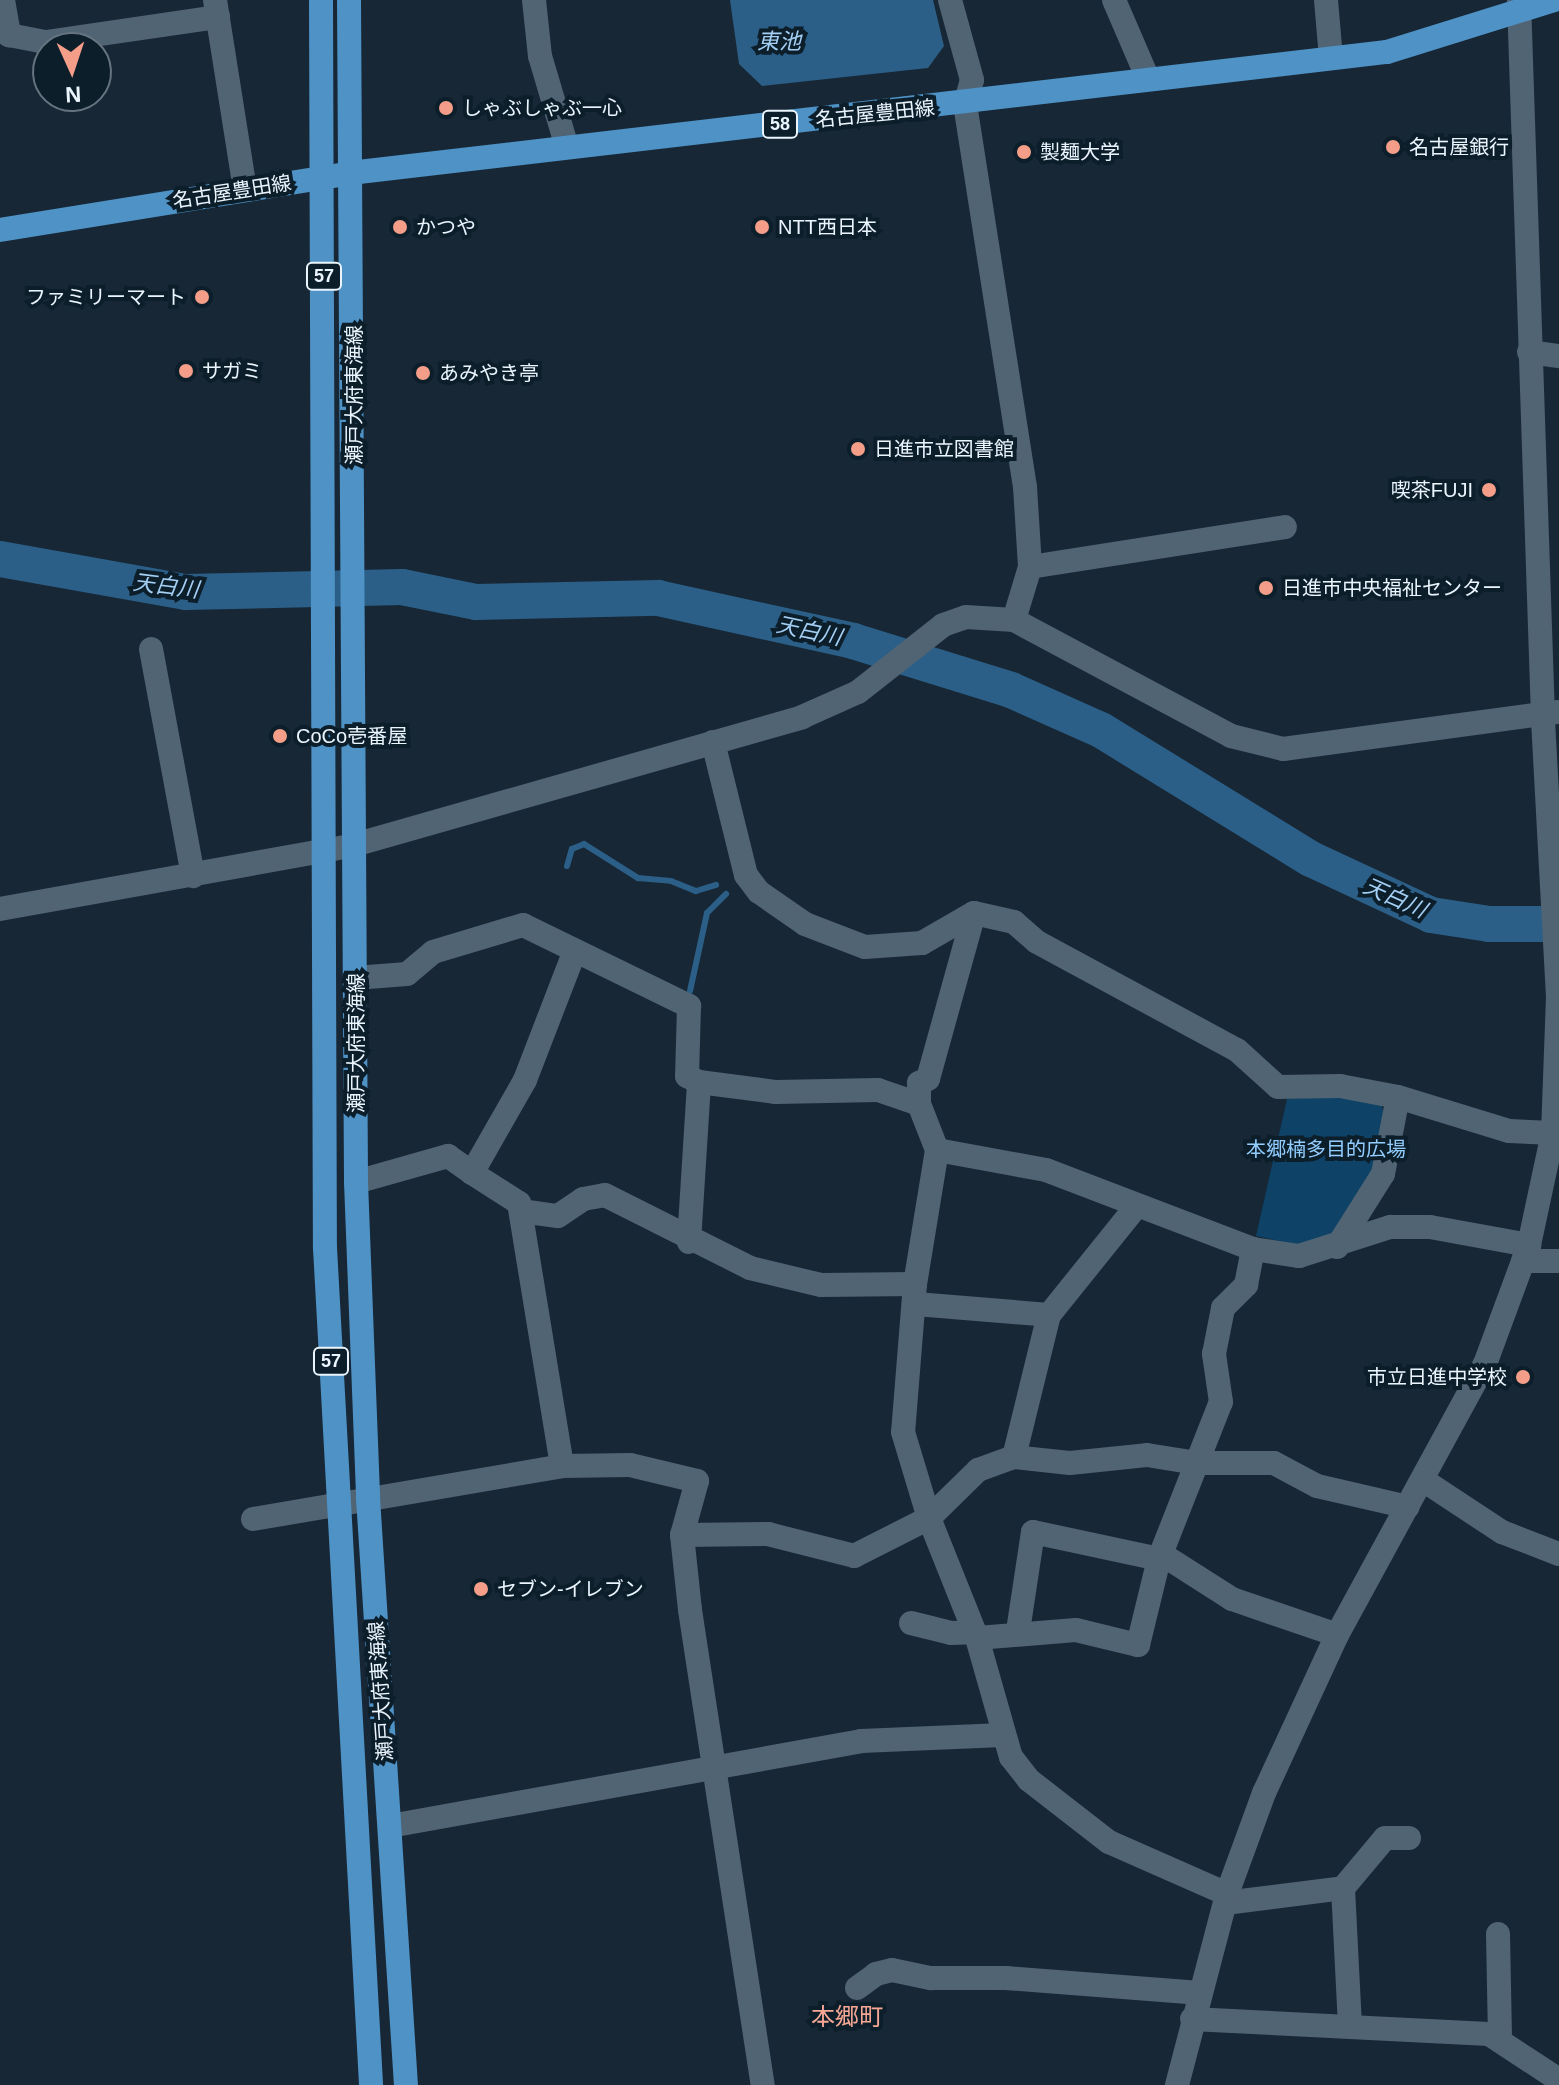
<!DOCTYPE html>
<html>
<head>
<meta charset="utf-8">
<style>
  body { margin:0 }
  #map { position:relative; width:1559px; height:2085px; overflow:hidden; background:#172735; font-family:Arial,"Noto Sans JP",sans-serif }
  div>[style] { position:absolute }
  .green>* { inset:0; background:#0e4266 }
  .water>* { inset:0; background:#2b5f87 }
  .stream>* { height:6px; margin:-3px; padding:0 3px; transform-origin:3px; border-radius:3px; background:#2b5f87 }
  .river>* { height:36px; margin:-18px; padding:0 18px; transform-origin:18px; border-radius:18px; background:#2b5f87 }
  .minor>* { height:24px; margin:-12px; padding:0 12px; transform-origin:12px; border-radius:12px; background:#516474 }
  .major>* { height:24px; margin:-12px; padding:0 12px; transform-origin:12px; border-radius:12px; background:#4e92c6 }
  .dots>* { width:22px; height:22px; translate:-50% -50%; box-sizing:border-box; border:4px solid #0d1e2b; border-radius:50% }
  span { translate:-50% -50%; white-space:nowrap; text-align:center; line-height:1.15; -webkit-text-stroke:8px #0d1e2b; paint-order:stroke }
  .shield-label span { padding:2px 6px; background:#0d1e2b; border:2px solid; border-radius:6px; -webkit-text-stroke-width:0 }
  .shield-label { font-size:18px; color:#eaf5fe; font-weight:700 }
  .poi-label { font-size:20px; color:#eaf5fe }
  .left { translate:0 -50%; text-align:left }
  .right { translate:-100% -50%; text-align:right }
  .street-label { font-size:20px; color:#eaf5fe }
  .park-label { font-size:20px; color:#92cdfe }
  .water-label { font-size:22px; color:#a3cff4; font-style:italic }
  .quarter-label { font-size:24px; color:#f7a793 }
  .north { position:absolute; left:32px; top:32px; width:80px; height:80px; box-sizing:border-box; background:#0d1e2b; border:2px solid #65747f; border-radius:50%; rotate:177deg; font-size:22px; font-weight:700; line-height:32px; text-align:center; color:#eaf5fe }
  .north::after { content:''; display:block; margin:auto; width:28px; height:36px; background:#f49e89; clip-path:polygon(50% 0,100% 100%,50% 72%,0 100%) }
</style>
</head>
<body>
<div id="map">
  <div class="green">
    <div style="clip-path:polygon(1338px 1096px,1381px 1105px,1385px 1114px,1373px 1169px,1334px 1237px,1299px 1245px,1256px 1236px,1287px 1099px)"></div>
  </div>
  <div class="water">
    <div style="clip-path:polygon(730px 0,933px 0,944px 46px,928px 68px,762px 86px,739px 64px)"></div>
  </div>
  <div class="stream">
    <div style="left:567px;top:866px;width:18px;rotate:-74deg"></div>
    <div style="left:572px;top:849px;width:13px;rotate:-23deg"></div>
    <div style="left:584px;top:844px;width:64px;rotate:32.2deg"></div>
    <div style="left:638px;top:878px;width:33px;rotate:5deg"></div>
    <div style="left:671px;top:881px;width:27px;rotate:22deg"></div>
    <div style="left:696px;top:891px;width:21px;rotate:-17deg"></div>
    <div style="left:690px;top:991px;width:80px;rotate:-77.7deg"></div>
    <div style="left:707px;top:913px;width:27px;rotate:-45deg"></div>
  </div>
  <div class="river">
    <div style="left:0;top:559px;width:189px;rotate:10.1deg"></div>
    <div style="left:186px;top:592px;width:216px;rotate:-1.3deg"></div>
    <div style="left:402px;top:587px;width:76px;rotate:11.5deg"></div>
    <div style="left:476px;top:602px;width:182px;rotate:-1.3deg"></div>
    <div style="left:658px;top:598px;width:200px;rotate:12.4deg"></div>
    <div style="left:853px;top:641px;width:165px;rotate:17.2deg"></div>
    <div style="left:1011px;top:690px;width:98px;rotate:24deg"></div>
    <div style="left:1101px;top:730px;width:246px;rotate:31.6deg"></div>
    <div style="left:1311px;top:859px;width:132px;rotate:25deg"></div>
    <div style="left:1431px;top:915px;width:59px;rotate:8.8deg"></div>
    <div style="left:1489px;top:924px;width:70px"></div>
  </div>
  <div class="minor">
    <div style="left:3px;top:0;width:36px;rotate:80deg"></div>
    <div style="left:9px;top:35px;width:38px;rotate:11deg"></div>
    <div style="left:46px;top:42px;width:174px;rotate:-8.3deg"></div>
    <div style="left:215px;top:0;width:191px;rotate:81deg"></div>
    <div style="left:534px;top:0;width:56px;rotate:83.9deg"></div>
    <div style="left:540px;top:56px;width:95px;rotate:73.5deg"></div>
    <div style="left:950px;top:0;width:83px;rotate:74.6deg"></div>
    <div style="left:972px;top:80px;width:25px;rotate:106deg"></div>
    <div style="left:965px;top:104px;width:388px;rotate:81.1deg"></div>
    <div style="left:1025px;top:487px;width:80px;rotate:86.4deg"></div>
    <div style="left:1030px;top:567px;width:55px;rotate:106.8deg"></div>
    <div style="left:1114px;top:0;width:86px;rotate:66.7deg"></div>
    <div style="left:1326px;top:0;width:58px;rotate:85.1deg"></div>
    <div style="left:1529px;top:352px;width:30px;rotate:8deg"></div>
    <div style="left:1030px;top:567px;width:258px;rotate:-8.9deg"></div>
    <div style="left:151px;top:649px;width:231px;rotate:79.5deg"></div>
    <div style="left:713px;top:742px;width:137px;rotate:76.1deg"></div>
    <div style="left:746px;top:875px;width:21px;rotate:53deg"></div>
    <div style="left:759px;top:892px;width:56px;rotate:34.8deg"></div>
    <div style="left:805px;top:924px;width:64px;rotate:21deg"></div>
    <div style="left:865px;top:947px;width:57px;rotate:-4deg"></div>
    <div style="left:922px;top:943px;width:60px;rotate:-30deg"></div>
    <div style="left:974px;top:913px;width:41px;rotate:12.7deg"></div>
    <div style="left:1014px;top:922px;width:30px;rotate:41deg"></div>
    <div style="left:1037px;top:942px;width:227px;rotate:28.4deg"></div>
    <div style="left:1237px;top:1050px;width:55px;rotate:42.1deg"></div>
    <div style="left:1278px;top:1087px;width:62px;rotate:-0.9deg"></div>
    <div style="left:1340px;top:1086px;width:59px;rotate:10.7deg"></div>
    <div style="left:1398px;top:1097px;width:116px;rotate:17deg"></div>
    <div style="left:1509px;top:1131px;width:44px;rotate:2.6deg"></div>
    <div style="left:0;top:909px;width:360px;rotate:-10.2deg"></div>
    <div style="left:354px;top:845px;width:466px;rotate:-15.9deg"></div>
    <div style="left:802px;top:717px;width:61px;rotate:-24.1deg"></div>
    <div style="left:858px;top:692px;width:108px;rotate:-38.2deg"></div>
    <div style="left:943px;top:625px;width:24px;rotate:-19deg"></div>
    <div style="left:966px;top:617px;width:48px;rotate:3.6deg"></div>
    <div style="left:1014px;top:620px;width:246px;rotate:28.1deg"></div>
    <div style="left:1231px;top:736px;width:54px;rotate:14deg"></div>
    <div style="left:1283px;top:749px;width:276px;rotate:-7.7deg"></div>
    <div style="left:974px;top:913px;width:172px;rotate:105.5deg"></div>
    <div style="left:928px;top:1079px;width:10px;rotate:156deg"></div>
    <div style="left:919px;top:1083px;width:21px;rotate:90deg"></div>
    <div style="left:919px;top:1104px;width:49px;rotate:68.6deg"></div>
    <div style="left:937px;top:1150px;width:111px;rotate:10.4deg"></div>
    <div style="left:1046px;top:1170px;width:222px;rotate:20.9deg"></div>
    <div style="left:1253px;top:1249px;width:47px;rotate:8.7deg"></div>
    <div style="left:1299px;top:1256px;width:96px;rotate:-17.7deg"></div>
    <div style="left:1390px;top:1227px;width:40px"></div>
    <div style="left:1430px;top:1227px;width:101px;rotate:10.3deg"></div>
    <div style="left:355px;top:978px;width:52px;rotate:-4.4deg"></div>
    <div style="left:407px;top:974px;width:34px;rotate:-40deg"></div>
    <div style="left:433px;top:952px;width:94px;rotate:-16.7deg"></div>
    <div style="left:523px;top:925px;width:185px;rotate:26deg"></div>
    <div style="left:689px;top:1006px;width:70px;rotate:91.6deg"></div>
    <div style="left:687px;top:1076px;width:13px;rotate:27deg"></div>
    <div style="left:699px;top:1082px;width:78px;rotate:7.4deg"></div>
    <div style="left:776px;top:1092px;width:102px;rotate:-1.1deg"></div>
    <div style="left:878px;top:1090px;width:43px;rotate:18.9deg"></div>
    <div style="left:937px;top:1150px;width:136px;rotate:99.3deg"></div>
    <div style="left:915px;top:1284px;width:148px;rotate:94.6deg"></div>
    <div style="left:903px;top:1432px;width:90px;rotate:73.2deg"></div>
    <div style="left:929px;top:1518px;width:129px;rotate:68.2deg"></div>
    <div style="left:977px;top:1638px;width:124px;rotate:74.1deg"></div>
    <div style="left:1011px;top:1757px;width:29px;rotate:52deg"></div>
    <div style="left:1029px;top:1780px;width:101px;rotate:37.8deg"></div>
    <div style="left:1109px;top:1842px;width:129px;rotate:23.8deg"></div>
    <div style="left:472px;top:1173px;width:56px;rotate:32.6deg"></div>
    <div style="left:519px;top:1203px;width:266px;rotate:80.7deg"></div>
    <div style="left:356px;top:1182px;width:96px;rotate:-15.8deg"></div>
    <div style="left:448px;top:1156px;width:29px;rotate:35deg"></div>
    <div style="left:472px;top:1173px;width:107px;rotate:-60.3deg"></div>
    <div style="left:525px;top:1080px;width:136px;rotate:-68.9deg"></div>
    <div style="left:521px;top:1211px;width:37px;rotate:8deg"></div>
    <div style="left:558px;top:1216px;width:30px;rotate:-34deg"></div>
    <div style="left:583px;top:1199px;width:22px;rotate:-10deg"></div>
    <div style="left:605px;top:1195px;width:162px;rotate:26.7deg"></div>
    <div style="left:750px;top:1268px;width:73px;rotate:13.5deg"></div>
    <div style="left:821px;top:1285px;width:94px;rotate:-0.6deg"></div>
    <div style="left:689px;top:1242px;width:160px;rotate:-86.4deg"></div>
    <div style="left:1337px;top:1247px;width:86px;rotate:-57.8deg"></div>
    <div style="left:1383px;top:1174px;width:78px;rotate:-79deg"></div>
    <div style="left:1523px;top:1261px;width:36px"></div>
    <div style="left:916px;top:1304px;width:133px;rotate:4.7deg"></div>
    <div style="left:1014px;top:1457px;width:146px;rotate:-76.2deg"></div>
    <div style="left:1049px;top:1315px;width:137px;rotate:-51.2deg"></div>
    <div style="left:1423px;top:1480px;width:95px;rotate:33.4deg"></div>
    <div style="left:1502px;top:1532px;width:61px;rotate:21.1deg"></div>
    <div style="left:253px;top:1519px;width:314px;rotate:-9.7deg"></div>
    <div style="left:562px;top:1466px;width:68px;rotate:-0.8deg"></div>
    <div style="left:630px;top:1465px;width:69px;rotate:13.4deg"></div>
    <div style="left:697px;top:1481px;width:56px;rotate:105.5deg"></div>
    <div style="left:682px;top:1535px;width:75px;rotate:83.9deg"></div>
    <div style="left:690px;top:1610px;width:481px;rotate:81.3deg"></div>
    <div style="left:682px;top:1535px;width:86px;rotate:-0.7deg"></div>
    <div style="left:768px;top:1534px;width:89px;rotate:14.3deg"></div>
    <div style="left:854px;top:1556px;width:84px;rotate:-26.9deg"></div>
    <div style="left:929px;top:1518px;width:69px;rotate:-44.4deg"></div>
    <div style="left:978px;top:1470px;width:38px;rotate:-20deg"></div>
    <div style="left:1014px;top:1457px;width:56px;rotate:6.1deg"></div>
    <div style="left:1070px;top:1463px;width:77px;rotate:-5.9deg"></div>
    <div style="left:1147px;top:1455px;width:51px;rotate:9.1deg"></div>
    <div style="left:1197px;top:1463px;width:77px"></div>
    <div style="left:1274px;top:1463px;width:49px;rotate:28.1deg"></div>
    <div style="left:1317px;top:1486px;width:93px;rotate:13deg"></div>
    <div style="left:1163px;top:1555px;width:82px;rotate:32.5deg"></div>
    <div style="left:1232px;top:1599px;width:111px;rotate:18.9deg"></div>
    <div style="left:911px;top:1623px;width:41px;rotate:14deg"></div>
    <div style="left:951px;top:1633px;width:24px;rotate:-2deg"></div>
    <div style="left:1018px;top:1631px;width:100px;rotate:-81.4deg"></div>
    <div style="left:1033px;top:1532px;width:129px;rotate:12.1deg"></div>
    <div style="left:977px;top:1638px;width:99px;rotate:-4.6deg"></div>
    <div style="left:1076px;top:1630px;width:64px;rotate:13.6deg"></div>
    <div style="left:1138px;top:1645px;width:89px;rotate:-76.3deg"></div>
    <div style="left:1159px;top:1559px;width:169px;rotate:-68.5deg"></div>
    <div style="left:1221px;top:1402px;width:49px;rotate:-98.3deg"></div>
    <div style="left:1214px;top:1354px;width:47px;rotate:-78.9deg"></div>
    <div style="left:1223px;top:1308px;width:33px;rotate:-45deg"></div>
    <div style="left:1246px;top:1285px;width:37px;rotate:-79deg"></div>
    <div style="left:390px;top:1826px;width:479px;rotate:-10.2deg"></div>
    <div style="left:861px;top:1741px;width:142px;rotate:-2.4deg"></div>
    <div style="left:1343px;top:1888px;width:139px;rotate:87.1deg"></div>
    <div style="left:1225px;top:1903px;width:119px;rotate:-7.2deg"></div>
    <div style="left:1343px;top:1888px;width:65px;rotate:-50deg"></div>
    <div style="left:1385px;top:1838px;width:24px"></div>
    <div style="left:1498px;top:1934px;width:106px;rotate:88.9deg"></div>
    <div style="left:857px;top:1988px;width:24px;rotate:-36deg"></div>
    <div style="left:876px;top:1974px;width:16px;rotate:-14deg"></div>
    <div style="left:892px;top:1970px;width:40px;rotate:12deg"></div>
    <div style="left:931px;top:1978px;width:75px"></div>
    <div style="left:1006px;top:1978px;width:195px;rotate:4.4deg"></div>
    <div style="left:1192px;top:2019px;width:297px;rotate:2.9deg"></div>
    <div style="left:1489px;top:2034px;width:84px;rotate:33.3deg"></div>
    <div style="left:1177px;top:2085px;width:197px;rotate:-75.3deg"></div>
    <div style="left:1227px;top:1894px;width:108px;rotate:-69.9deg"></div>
    <div style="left:1264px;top:1793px;width:174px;rotate:-65.2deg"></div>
    <div style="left:1337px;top:1635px;width:309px;rotate:-61.4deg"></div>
    <div style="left:1485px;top:1364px;width:127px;rotate:-69.7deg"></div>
    <div style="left:1529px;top:1245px;width:115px;rotate:-77.9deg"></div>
    <div style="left:1553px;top:1133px;width:136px;rotate:-87.9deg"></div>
    <div style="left:1558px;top:997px;width:280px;rotate:-93.1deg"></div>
    <div style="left:1543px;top:717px;width:717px;rotate:-91.92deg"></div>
  </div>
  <div class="major">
    <div style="left:321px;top:0;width:1248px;rotate:89.82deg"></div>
    <div style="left:325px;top:1248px;width:838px;rotate:86.85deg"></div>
    <div style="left:349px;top:0;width:1182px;rotate:89.66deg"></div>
    <div style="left:356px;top:1182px;width:316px;rotate:87.8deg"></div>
    <div style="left:368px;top:1498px;width:588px;rotate:86.3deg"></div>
    <div style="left:0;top:230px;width:355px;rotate:-9.2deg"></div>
    <div style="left:350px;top:173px;width:1044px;rotate:-6.66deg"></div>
    <div style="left:1387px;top:52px;width:175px;rotate:-17.3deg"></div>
  </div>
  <div class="dots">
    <div style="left:446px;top:108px;background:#f49e89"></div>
    <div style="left:1393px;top:147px;background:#f49e89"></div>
    <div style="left:1024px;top:152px;background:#f49e89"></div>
    <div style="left:400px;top:227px;background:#f49e89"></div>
    <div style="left:762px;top:227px;background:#f49e89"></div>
    <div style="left:202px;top:297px;background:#f49e89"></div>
    <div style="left:186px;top:371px;background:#f49e89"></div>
    <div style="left:423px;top:373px;background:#f49e89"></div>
    <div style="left:858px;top:449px;background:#f49e89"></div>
    <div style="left:1489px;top:490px;background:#f49e89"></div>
    <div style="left:1266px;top:588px;background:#f49e89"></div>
    <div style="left:280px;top:736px;background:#f49e89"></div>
    <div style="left:1523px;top:1377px;background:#f49e89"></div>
    <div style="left:481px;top:1589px;background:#f49e89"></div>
  </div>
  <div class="shield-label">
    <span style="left:780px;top:124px">58</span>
    <span style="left:324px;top:276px">57</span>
    <span style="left:331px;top:1361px">57</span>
  </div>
  <div class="poi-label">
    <span class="left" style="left:462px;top:108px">しゃぶしゃぶ一心</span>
    <span class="left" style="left:1409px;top:147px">名古屋銀行</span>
    <span class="left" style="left:1040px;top:152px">製麺大学</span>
    <span class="left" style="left:416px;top:227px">かつや</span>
    <span class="left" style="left:778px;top:227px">NTT西日本</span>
    <span class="right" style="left:186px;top:297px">ファミリーマート</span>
    <span class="left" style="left:202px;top:371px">サガミ</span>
    <span class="left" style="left:439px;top:373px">あみやき亭</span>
    <span class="left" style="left:874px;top:449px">日進市立図書館</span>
    <span class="right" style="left:1473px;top:490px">喫茶FUJI</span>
    <span class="left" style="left:1282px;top:588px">日進市中央福祉センター</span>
    <span class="left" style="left:296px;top:736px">CoCo壱番屋</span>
    <span class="right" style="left:1507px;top:1377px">市立日進中学校</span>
    <span class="left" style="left:497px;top:1589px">セブン-イレブン</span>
  </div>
  <div class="street-label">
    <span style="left:875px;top:114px;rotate:-6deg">名古屋豊田線</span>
    <span style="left:232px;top:192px;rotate:-9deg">名古屋豊田線</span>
    <span style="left:354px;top:395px;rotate:-90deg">瀬戸大府東海線</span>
    <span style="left:356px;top:1043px;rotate:-90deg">瀬戸大府東海線</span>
    <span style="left:381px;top:1691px;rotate:-94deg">瀬戸大府東海線</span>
  </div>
  <div class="park-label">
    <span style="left:1326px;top:1149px">本郷楠多目的広場</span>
  </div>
  <div class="water-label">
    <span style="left:779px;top:42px">東池</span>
    <span style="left:166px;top:586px;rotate:7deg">天白川</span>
    <span style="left:809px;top:631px;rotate:12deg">天白川</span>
    <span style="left:1395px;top:898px;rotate:24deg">天白川</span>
  </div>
  <div class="quarter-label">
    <span style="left:847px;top:2017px">本郷町</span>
  </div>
  <div class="north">N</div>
</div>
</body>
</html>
